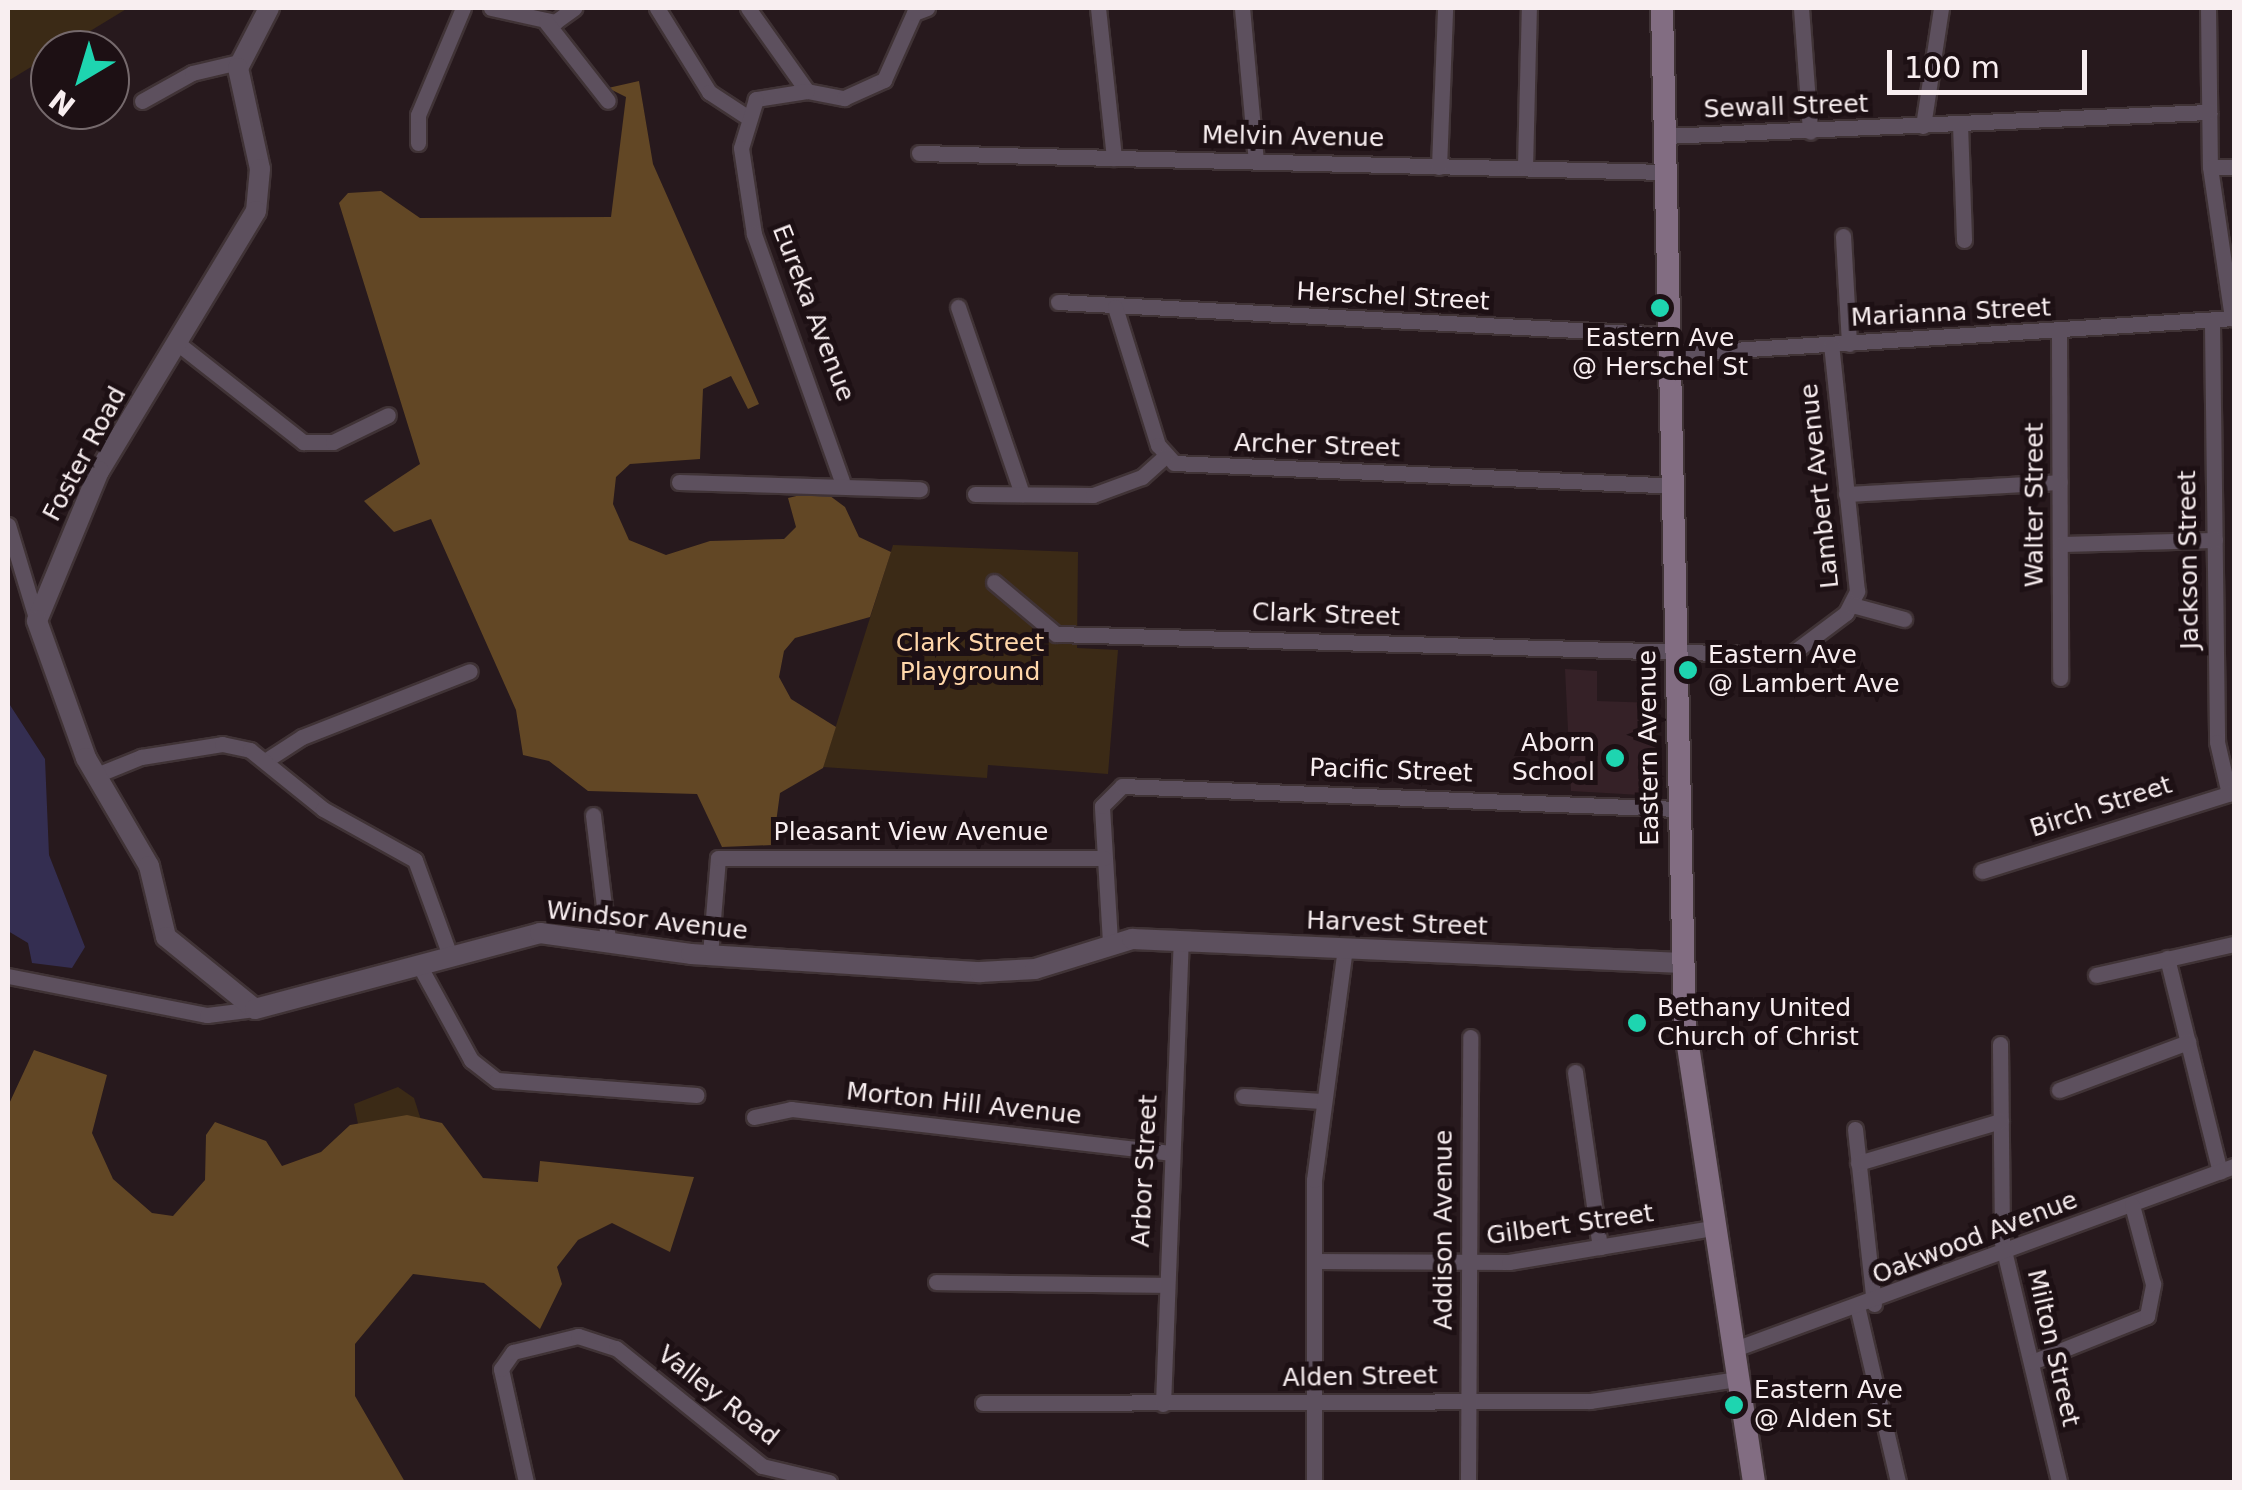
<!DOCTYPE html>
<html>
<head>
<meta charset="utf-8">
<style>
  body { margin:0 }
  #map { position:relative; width:2242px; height:1490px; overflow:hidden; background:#27191d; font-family:"DejaVu Sans",sans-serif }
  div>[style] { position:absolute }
  .built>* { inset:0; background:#352127 }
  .green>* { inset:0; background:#3b2a16 }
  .forest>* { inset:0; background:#624725 }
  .water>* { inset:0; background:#342e51 }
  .roads { filter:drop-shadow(2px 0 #403336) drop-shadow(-2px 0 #403336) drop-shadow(0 2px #403336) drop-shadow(0 -2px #403336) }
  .minor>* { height:15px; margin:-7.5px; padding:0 7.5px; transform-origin:7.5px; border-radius:7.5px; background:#5d505e }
  .tertiary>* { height:20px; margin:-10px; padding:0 10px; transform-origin:10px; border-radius:10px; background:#5d505e }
  .secondary>* { height:22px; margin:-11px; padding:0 11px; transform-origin:11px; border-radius:11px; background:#826d82 }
  .dots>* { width:28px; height:28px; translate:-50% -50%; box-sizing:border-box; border:5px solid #1d1014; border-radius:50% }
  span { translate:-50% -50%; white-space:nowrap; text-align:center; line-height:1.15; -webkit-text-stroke:10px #1d1014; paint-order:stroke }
  .street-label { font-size:25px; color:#f8eef0 }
  .poi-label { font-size:25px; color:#f8eef0 }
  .left { translate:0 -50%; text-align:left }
  .right { translate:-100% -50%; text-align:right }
  .park-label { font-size:25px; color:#ffd7aa }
  .frame { position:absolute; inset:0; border:10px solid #f8eef0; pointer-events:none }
  .north { position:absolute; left:30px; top:30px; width:100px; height:100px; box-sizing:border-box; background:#1d1014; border:2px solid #75696c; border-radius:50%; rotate:218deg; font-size:28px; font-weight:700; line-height:40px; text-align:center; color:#f8eef0 }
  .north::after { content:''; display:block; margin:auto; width:35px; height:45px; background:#1ed5b0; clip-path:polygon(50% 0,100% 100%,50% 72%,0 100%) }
  .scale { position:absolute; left:1887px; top:50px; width:200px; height:45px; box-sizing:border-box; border:5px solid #f8eef0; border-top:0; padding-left:12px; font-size:30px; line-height:35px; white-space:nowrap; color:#f8eef0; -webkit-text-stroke:8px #1d1014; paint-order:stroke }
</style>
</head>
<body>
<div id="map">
  <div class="built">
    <div style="clip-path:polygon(1565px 669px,1597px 671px,1597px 701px,1656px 703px,1658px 796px,1571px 791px)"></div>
  </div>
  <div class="green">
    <div style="clip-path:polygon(8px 8px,128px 8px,8px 81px)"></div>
    <div style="clip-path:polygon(893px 545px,1078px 552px,1077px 648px,1118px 650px,1108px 774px,988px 765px,987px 778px,823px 767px)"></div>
    <div style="clip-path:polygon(398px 1087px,414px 1098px,421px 1120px,358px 1124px,354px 1104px)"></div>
  </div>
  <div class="forest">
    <div style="clip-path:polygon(639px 81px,653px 164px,759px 404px,748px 409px,731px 376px,703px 389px,700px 459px,630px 464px,616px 477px,613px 504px,629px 540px,666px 555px,710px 541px,784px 539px,796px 527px,788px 498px,822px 490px,845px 507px,859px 537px,891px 552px,870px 617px,795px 638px,784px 651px,779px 677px,791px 699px,836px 727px,823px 768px,780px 793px,773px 845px,722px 847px,697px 794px,588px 791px,549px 761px,523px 755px,516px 710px,431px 519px,394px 532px,364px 501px,420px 464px,339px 203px,348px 193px,381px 191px,420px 218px,611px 217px,626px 97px,608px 88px)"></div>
    <div style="clip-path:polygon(34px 1050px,107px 1075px,92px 1133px,113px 1179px,152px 1213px,173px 1216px,205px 1180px,206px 1135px,215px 1122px,266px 1141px,282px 1166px,321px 1152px,350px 1125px,407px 1115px,442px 1123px,483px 1178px,538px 1182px,540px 1161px,694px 1177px,670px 1252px,612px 1223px,578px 1240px,557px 1267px,562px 1284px,540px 1329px,484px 1283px,413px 1274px,355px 1344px,355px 1396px,405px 1482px,8px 1482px,8px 1106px)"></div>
  </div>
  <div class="water">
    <div style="clip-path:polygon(8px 702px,45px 759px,49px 855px,85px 947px,72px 968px,32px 963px,28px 943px,8px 931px)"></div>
  </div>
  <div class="roads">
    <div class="minor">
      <div style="left:491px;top:8px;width:66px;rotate:12.3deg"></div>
      <div style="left:555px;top:22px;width:24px;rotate:-36deg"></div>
      <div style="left:657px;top:8px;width:99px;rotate:58.2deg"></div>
      <div style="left:709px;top:92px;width:42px;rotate:33.3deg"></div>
      <div style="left:748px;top:8px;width:102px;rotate:54.6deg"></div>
      <div style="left:807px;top:91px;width:38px;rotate:11deg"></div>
      <div style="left:844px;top:98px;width:44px;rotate:-24.2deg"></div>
      <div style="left:884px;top:80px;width:73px;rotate:-65.9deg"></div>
      <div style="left:914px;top:13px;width:14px;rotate:-21deg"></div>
      <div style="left:1098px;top:8px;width:151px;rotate:83.9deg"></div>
      <div style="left:1242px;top:8px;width:154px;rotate:84.8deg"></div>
      <div style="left:1801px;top:8px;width:124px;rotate:85.8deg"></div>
      <div style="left:2208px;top:8px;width:159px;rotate:89.3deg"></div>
      <div style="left:2210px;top:167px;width:153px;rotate:81.7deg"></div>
      <div style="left:546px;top:22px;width:100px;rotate:51.9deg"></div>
      <div style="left:807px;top:91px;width:52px;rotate:171.1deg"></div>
      <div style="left:756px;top:99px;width:51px;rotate:107deg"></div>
      <div style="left:741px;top:148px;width:87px;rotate:81.4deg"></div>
      <div style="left:754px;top:234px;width:262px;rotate:70.4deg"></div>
      <div style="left:142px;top:101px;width:57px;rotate:-29.2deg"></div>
      <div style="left:192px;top:73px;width:48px;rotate:-13.2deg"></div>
      <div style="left:1960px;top:124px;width:116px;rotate:88deg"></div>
      <div style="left:1923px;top:126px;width:119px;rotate:-81.3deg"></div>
      <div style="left:1665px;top:136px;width:545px;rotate:-2.53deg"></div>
      <div style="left:418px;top:143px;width:28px;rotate:-90deg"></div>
      <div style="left:418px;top:115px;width:116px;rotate:-67.2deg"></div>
      <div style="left:919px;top:153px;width:746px;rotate:1.46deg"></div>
      <div style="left:1439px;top:167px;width:159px;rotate:-87.8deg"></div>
      <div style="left:1525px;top:167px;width:159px;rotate:-88.6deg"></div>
      <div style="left:2210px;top:167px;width:24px"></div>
      <div style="left:1843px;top:236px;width:108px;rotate:86.8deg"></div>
      <div style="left:1058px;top:302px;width:612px;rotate:3.09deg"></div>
      <div style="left:958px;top:307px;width:198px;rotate:71.1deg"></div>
      <div style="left:1115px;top:307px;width:145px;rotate:72.7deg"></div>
      <div style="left:1158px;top:445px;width:24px;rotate:48deg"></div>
      <div style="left:1174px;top:463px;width:499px;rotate:2.6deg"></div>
      <div style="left:2212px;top:324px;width:418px;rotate:89.3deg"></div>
      <div style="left:2217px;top:742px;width:53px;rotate:77deg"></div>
      <div style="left:2059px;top:331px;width:347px;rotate:89.8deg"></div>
      <div style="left:176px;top:342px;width:162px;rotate:38.2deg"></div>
      <div style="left:303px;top:442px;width:30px"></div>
      <div style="left:333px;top:442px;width:61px;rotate:-26.1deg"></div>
      <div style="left:1670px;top:354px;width:565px;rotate:-3.65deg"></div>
      <div style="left:679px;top:482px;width:241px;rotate:1.7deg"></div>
      <div style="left:975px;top:494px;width:118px;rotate:0.5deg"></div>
      <div style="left:1093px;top:495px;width:52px;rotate:-20.2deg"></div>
      <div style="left:1142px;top:477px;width:31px;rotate:-42deg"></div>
      <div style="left:1846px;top:494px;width:214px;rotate:-3.2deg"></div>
      <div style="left:8px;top:525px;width:100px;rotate:73.2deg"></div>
      <div style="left:2060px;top:544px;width:155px;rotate:-1.5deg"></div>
      <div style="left:994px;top:582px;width:81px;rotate:40deg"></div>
      <div style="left:1056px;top:634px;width:734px;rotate:1.64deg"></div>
      <div style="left:1790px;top:655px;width:70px;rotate:-36.9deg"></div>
      <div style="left:1846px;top:613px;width:25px;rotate:-63deg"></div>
      <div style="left:1857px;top:591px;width:247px;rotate:-96deg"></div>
      <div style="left:1852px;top:605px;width:54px;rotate:15.1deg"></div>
      <div style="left:268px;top:759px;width:40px;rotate:-32.9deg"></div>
      <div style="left:302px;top:737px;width:180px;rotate:-21.4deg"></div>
      <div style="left:94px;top:776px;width:51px;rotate:-22deg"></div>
      <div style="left:141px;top:757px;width:82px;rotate:-9.1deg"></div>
      <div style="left:222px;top:744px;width:29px;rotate:12deg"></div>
      <div style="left:250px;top:750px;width:94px;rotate:38.9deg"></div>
      <div style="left:323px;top:809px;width:105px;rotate:29deg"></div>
      <div style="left:415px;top:860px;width:99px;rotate:69.9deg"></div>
      <div style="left:593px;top:815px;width:125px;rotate:83.1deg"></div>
      <div style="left:1982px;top:871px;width:264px;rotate:-17.4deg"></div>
      <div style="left:1110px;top:942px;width:136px;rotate:-93.4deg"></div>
      <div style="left:1102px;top:806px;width:28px;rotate:-45deg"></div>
      <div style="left:1122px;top:786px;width:555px;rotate:2.37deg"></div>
      <div style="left:710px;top:955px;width:97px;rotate:-85.3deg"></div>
      <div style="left:718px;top:858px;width:386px"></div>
      <div style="left:2167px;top:958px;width:220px;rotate:76.1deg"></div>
      <div style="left:418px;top:963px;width:111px;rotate:61.3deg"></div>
      <div style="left:471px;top:1060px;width:33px;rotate:38deg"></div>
      <div style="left:497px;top:1080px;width:200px;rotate:4.3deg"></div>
      <div style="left:2096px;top:975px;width:141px;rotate:-12.7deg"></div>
      <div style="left:8px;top:976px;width:203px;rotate:11.1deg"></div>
      <div style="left:207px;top:1015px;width:48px;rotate:-7.1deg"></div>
      <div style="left:2000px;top:1044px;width:198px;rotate:89.4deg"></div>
      <div style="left:2002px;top:1242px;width:247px;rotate:76.6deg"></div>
      <div style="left:1575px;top:1072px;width:177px;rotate:81.9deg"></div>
      <div style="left:2059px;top:1090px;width:138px;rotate:-20.4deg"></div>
      <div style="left:1243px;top:1096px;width:79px;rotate:3.6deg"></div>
      <div style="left:754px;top:1117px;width:38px;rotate:-12deg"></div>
      <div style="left:791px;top:1109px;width:383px;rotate:6.6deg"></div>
      <div style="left:1855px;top:1129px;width:176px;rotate:83.8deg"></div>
      <div style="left:1858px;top:1163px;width:149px;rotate:-16.4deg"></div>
      <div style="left:1315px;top:1261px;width:194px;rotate:0.3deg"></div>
      <div style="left:1509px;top:1262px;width:206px;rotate:-9.5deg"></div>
      <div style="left:936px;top:1282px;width:230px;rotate:0.7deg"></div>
      <div style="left:1858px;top:1310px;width:177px;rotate:76.9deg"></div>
      <div style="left:1732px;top:1350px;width:535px;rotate:-20.13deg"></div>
      <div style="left:2032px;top:1362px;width:124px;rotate:-21.8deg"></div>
      <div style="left:2147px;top:1316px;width:33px;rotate:-79deg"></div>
      <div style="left:2153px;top:1284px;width:82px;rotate:-104.9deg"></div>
      <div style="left:983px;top:1403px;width:607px;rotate:-0.19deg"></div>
      <div style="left:1590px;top:1401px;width:149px;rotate:-8.5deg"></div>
      <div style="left:1163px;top:1404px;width:463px;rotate:-87.8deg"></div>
      <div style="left:526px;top:1482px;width:116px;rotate:-102.5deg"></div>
      <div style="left:501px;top:1369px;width:21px;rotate:-55deg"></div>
      <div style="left:513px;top:1352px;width:67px;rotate:-13.8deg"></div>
      <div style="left:578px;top:1336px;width:40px;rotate:18deg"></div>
      <div style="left:616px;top:1348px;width:188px;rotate:38.9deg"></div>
      <div style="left:762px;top:1466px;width:69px;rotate:13.4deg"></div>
      <div style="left:1314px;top:1482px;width:302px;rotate:-90deg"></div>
      <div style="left:1314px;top:1180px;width:235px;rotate:-82.4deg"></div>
      <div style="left:1468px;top:1482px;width:445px;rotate:-89.7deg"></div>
    </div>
    <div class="tertiary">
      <div style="left:269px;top:8px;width:68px;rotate:117.3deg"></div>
      <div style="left:238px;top:68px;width:103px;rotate:77.7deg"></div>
      <div style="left:260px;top:169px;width:42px;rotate:95.4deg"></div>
      <div style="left:256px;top:211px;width:304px;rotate:121.1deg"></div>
      <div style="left:99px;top:471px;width:162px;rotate:112.5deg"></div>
      <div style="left:37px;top:621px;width:145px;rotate:70.3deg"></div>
      <div style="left:86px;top:758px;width:125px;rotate:59.7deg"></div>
      <div style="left:149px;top:866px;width:73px;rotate:76.5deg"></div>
      <div style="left:166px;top:937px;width:114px;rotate:39deg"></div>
      <div style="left:255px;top:1009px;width:295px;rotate:-14.9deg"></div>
      <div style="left:540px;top:933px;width:152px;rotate:7.9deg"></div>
      <div style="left:691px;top:954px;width:290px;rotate:3.6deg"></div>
      <div style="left:980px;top:972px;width:55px;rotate:-3.1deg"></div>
      <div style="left:1035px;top:969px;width:102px;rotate:-17.2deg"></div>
      <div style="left:1132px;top:939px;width:551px;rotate:2.5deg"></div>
    </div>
    <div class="secondary">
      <div style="left:1662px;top:8px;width:1018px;rotate:88.71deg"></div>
      <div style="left:1685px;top:1026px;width:461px;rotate:81.4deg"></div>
    </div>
  </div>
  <div class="dots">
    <div style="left:1660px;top:308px;background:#1ed5b0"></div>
    <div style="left:1688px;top:670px;background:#1ed5b0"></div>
    <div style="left:1615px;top:758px;background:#1ed5b0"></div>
    <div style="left:1637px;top:1023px;background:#1ed5b0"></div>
    <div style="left:1734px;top:1405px;background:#1ed5b0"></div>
  </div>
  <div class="street-label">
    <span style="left:1786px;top:107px;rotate:-2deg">Sewall Street</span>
    <span style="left:1293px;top:137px;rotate:1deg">Melvin Avenue</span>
    <span style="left:1393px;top:297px;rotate:3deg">Herschel Street</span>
    <span style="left:813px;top:313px;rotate:69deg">Eureka Avenue</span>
    <span style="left:1951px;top:313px;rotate:-3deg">Marianna Street</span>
    <span style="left:1317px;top:446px;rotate:2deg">Archer Street</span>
    <span style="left:85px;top:454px;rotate:-62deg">Foster Road</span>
    <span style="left:1820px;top:486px;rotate:-96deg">Lambert Avenue</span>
    <span style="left:2035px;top:505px;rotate:-90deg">Walter Street</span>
    <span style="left:2189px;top:560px;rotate:-91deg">Jackson Street</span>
    <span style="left:1326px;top:615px;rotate:2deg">Clark Street</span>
    <span style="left:1649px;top:748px;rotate:-91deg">Eastern Avenue</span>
    <span style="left:1391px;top:771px;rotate:2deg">Pacific Street</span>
    <span style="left:2101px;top:807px;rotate:-18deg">Birch Street</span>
    <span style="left:911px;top:832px">Pleasant View Avenue</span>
    <span style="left:647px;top:921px;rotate:6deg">Windsor Avenue</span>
    <span style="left:1397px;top:924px;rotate:2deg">Harvest Street</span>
    <span style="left:964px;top:1104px;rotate:6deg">Morton Hill Avenue</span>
    <span style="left:1145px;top:1171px;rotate:-87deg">Arbor Street</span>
    <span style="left:1570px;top:1225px;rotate:-8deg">Gilbert Street</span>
    <span style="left:1444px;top:1230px;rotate:-90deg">Addison Avenue</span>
    <span style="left:1975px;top:1238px;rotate:-21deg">Oakwood Avenue</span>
    <span style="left:2053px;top:1348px;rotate:77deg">Milton Street</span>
    <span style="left:1360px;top:1377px;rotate:-1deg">Alden Street</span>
    <span style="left:718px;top:1396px;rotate:38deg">Valley Road</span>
  </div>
  <div class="poi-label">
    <span style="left:1660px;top:353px">Eastern Ave<br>@ Herschel St</span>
    <span class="left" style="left:1708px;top:670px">Eastern Ave<br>@ Lambert Ave</span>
    <span class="right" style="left:1595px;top:758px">Aborn<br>School</span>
    <span class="left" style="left:1657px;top:1023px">Bethany United<br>Church of Christ</span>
    <span class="left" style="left:1754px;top:1405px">Eastern Ave<br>@ Alden St</span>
  </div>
  <div class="park-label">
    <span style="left:970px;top:658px">Clark Street<br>Playground</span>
  </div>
  <div class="frame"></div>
  <div class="north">N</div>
  <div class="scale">100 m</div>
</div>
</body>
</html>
